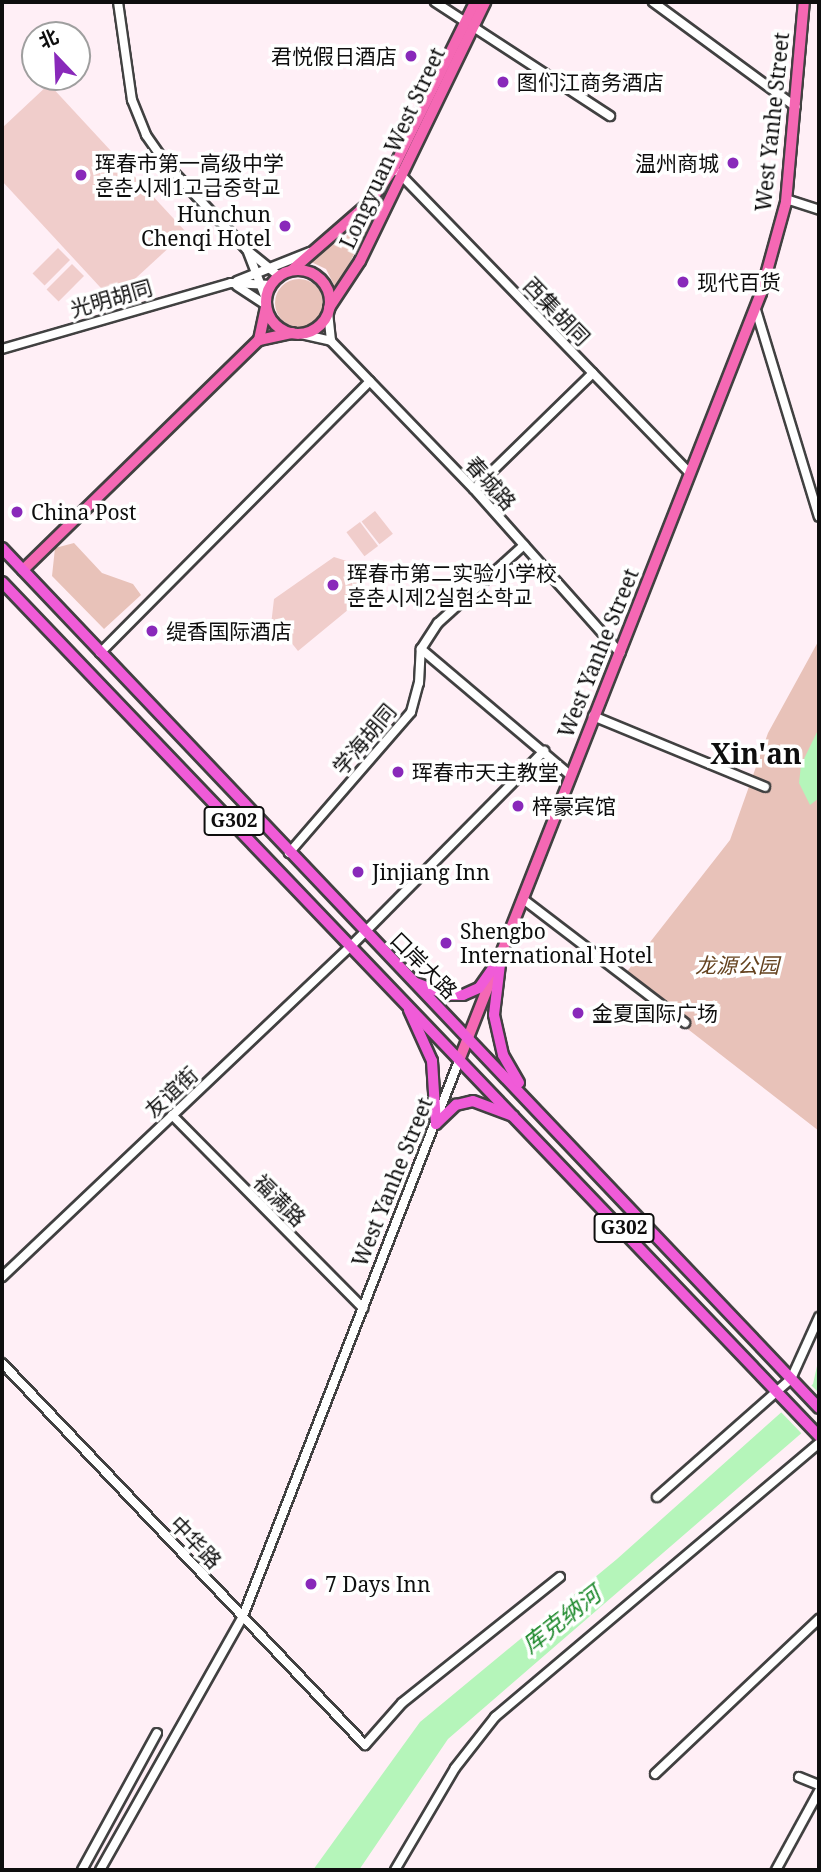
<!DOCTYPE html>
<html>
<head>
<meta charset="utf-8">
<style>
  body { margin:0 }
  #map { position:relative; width:821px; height:1872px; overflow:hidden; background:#ffeff6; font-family:"Noto Serif","Noto Sans SC","Noto Sans KR",serif }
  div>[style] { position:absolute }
  .green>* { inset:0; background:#e8c2b9 }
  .round { border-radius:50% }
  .pitch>* { inset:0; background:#f0cdcb; transform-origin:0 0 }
  .water>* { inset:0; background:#b5f5ba }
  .pier>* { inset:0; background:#ffeff6 }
  .roads { filter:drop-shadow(2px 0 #414141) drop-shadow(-2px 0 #414141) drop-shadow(0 2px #414141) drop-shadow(0 -2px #414141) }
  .minor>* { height:8px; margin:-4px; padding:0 4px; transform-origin:4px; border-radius:4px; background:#fff }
  .major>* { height:10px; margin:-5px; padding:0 5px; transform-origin:5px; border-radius:5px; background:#f568b4 }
  .major>.ring { margin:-5px; padding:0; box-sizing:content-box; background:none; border:10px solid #f568b4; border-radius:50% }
  .highway>* { height:10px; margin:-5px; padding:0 5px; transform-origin:5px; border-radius:5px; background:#f05bd8 }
  .dots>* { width:19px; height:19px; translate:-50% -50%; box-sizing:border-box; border:4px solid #fff; border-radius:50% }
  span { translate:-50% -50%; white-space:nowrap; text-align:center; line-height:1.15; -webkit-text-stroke:7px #fff; paint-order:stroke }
  .shield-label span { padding:2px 5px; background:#fff; border:2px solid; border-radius:5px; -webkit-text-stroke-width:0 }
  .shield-label { font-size:19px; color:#0e0e0e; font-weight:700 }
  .poi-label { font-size:21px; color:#0e0e0e }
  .right { translate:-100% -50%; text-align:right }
  .left { translate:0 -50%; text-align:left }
  .street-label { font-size:21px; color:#0e0e0e }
  .park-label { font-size:21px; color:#64421f; font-style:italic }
  .water-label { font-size:23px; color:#198728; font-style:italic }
  .district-label { font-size:28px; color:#0e0e0e; font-weight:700 }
  .frame { position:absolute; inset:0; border:4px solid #0e0e0e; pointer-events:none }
  .north { position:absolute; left:21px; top:21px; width:70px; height:70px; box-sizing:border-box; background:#fff; border:2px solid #9f9f9f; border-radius:50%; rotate:337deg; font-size:19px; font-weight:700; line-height:28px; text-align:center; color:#0e0e0e }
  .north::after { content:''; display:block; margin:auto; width:24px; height:32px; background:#8929ba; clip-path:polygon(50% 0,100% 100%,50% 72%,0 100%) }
</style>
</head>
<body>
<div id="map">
  <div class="green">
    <div style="clip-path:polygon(367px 216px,372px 220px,336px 289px,326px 269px,309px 261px,355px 230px)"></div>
    <div class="round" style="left:275px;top:279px;width:48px;height:48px"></div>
    <div style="clip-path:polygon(74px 543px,102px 573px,133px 584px,141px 595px,104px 629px,52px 576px,55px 548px)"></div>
    <div style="clip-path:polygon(819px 640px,819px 1131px,622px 978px,730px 840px,768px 733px)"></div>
  </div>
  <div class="pitch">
    <div style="clip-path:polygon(49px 84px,186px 232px,112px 300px,2px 181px,2px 128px)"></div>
    <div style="left:58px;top:248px;width:17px;height:36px;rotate:45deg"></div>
    <div style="left:72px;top:264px;width:17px;height:36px;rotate:45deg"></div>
    <div style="left:375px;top:511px;width:29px;height:17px;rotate:52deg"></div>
    <div style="left:360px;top:522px;width:30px;height:17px;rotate:53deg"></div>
    <div style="clip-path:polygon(334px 557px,353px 563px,362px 573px,366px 595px,298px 651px,290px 641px,280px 640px,271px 625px,274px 599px)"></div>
  </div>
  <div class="water">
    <div style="clip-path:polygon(819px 699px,819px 798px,810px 805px,799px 783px,801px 765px,817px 732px)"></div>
    <div style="clip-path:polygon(819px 1357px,819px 1418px,448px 1739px,359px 1870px,313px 1870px,420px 1722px,617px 1559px,813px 1384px)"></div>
  </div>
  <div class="pier">
    <div style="clip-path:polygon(809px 1383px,819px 1393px,819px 1423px,804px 1436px,779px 1410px)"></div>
  </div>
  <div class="roads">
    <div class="minor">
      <div style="left:118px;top:2px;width:99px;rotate:81.9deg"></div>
      <div style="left:132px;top:100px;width:38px;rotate:68deg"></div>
      <div style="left:146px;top:135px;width:35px;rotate:55deg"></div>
      <div style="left:166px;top:164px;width:118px;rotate:46.7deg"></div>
      <div style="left:247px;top:250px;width:41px;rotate:39.1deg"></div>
      <div style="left:435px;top:2px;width:209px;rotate:33.1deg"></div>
      <div style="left:653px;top:2px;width:177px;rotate:36.3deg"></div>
      <div style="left:399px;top:173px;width:418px;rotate:45.9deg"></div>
      <div style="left:786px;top:199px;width:35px;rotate:18deg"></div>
      <div style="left:248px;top:252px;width:50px;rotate:69deg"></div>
      <div style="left:237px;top:281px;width:79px;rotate:-21.7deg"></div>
      <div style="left:237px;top:286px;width:35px;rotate:33deg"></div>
      <div style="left:756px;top:310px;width:216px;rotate:73.1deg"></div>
      <div style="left:328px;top:312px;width:29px;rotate:84deg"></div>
      <div style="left:301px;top:334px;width:31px;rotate:13deg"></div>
      <div style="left:331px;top:341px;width:206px;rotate:46deg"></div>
      <div style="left:474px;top:489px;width:220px;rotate:48.3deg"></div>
      <div style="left:2px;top:349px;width:238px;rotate:-16.1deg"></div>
      <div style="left:231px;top:283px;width:40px;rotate:2.9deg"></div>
      <div style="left:474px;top:489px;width:166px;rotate:-44.3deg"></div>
      <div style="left:421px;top:649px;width:195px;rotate:40.2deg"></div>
      <div style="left:100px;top:653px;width:383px;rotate:-45.2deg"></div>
      <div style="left:593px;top:716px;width:186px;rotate:22.4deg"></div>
      <div style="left:289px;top:853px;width:186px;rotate:-49.1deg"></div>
      <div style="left:411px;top:712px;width:30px;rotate:-75deg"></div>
      <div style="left:419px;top:683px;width:34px;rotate:-87deg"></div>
      <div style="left:421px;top:649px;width:31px;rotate:-57deg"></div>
      <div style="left:438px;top:623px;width:116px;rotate:-42.2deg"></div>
      <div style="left:523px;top:899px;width:204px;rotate:37.4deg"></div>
      <div style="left:172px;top:1115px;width:272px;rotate:45.3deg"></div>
      <div style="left:2px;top:1277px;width:484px;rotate:-43.5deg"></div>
      <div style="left:353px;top:944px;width:272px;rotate:-45.3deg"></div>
      <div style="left:2px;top:1363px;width:527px;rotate:46.46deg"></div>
      <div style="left:365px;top:1745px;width:56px;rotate:-48.6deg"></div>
      <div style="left:402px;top:1703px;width:202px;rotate:-38.6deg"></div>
      <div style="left:657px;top:1497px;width:179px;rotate:-41.4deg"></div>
      <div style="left:791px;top:1379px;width:68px;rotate:-65.7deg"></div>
      <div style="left:655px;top:1774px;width:226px;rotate:-43.4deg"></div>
      <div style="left:799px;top:1777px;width:22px;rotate:22deg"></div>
      <div style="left:82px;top:1870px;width:156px;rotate:-61.3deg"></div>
      <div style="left:100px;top:1870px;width:291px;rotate:-60.6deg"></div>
      <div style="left:243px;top:1616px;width:599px;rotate:-68.75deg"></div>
      <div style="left:395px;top:1870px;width:118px;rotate:-59.5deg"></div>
      <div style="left:455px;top:1768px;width:65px;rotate:-51.9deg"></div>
      <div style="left:495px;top:1717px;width:424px;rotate:-40.2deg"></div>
      <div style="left:776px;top:1870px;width:90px;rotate:-61.4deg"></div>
    </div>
    <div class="major">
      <div style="left:292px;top:270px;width:102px;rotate:-41deg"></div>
      <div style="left:369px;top:203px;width:42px;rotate:-54.8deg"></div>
      <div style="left:393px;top:169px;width:186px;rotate:-63.8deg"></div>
      <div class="ring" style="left:266px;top:270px;width:54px;height:54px"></div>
      <div style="left:329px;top:308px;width:56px;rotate:-56.6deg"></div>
      <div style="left:360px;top:261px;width:288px;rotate:-64.2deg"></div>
      <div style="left:259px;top:340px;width:34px;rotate:-12deg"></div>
      <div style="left:23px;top:570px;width:330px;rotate:-44.3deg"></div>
      <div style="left:259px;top:340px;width:33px;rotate:-78deg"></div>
      <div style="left:460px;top:1058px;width:822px;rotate:-68.52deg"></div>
      <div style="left:761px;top:293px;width:94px;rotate:-74.6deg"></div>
      <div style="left:786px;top:202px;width:201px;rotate:-84.9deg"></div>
    </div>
    <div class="highway">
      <div style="left:2px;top:548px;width:1186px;rotate:46.47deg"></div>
      <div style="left:2px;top:582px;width:1182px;rotate:46.27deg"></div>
      <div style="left:501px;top:956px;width:59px;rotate:96.8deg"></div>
      <div style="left:494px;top:1015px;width:41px;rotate:77.3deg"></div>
      <div style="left:503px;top:1055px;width:32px;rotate:60deg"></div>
      <div style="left:416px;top:983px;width:34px;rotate:21deg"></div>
      <div style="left:448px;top:995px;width:15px"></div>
      <div style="left:463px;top:995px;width:17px;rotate:-24deg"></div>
      <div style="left:479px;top:988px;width:29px;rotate:-55deg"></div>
      <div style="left:409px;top:1010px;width:56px;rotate:65.7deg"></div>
      <div style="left:432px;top:1061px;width:63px;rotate:86.4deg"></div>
      <div style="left:436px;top:1124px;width:28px;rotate:-44deg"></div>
      <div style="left:456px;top:1105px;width:17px;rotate:-13deg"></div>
      <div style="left:473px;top:1101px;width:43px;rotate:20.6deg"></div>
    </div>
  </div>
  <div class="dots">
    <div style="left:411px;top:56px;background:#8929ba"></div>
    <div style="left:503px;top:82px;background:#8929ba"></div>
    <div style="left:733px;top:163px;background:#8929ba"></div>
    <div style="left:81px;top:175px;background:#8929ba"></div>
    <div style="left:285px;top:226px;background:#8929ba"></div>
    <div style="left:683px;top:282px;background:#8929ba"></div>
    <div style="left:17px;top:512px;background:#8929ba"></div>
    <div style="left:333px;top:585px;background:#8929ba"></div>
    <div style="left:152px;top:631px;background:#8929ba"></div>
    <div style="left:398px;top:772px;background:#8929ba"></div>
    <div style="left:518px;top:806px;background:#8929ba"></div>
    <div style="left:358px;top:872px;background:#8929ba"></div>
    <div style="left:446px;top:943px;background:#8929ba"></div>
    <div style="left:578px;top:1013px;background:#8929ba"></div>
    <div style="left:311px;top:1584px;background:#8929ba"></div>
  </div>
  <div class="shield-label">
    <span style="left:234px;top:821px">G302</span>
    <span style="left:624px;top:1228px">G302</span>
  </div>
  <div class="poi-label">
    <span class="right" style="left:397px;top:56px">君悦假日酒店</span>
    <span class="left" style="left:517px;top:82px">图们江商务酒店</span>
    <span class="left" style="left:95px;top:175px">珲春市第一高级中学<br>훈춘시제1고급중학교</span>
    <span class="right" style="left:719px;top:163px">温州商城</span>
    <span class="right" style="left:271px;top:226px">Hunchun<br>Chenqi Hotel</span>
    <span class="left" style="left:697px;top:282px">现代百货</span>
    <span class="left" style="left:31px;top:512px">China Post</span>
    <span class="left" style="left:347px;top:585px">珲春市第二实验小学校<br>훈춘시제2실험소학교</span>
    <span class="left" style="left:166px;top:631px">缇香国际酒店</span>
    <span class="left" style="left:412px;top:772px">珲春市天主教堂</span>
    <span class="left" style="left:532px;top:806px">梓豪宾馆</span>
    <span class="left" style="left:372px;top:872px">Jinjiang Inn</span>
    <span class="left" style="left:460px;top:943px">Shengbo<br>International Hotel</span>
    <span class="left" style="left:592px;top:1013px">金夏国际广场</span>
    <span class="left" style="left:325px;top:1584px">7 Days Inn</span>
  </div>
  <div class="street-label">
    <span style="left:772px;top:122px;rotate:-84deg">West Yanhe Street</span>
    <span style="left:392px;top:148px;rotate:-65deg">Longyuan West Street</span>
    <span style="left:111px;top:298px;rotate:-16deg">光明胡同</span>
    <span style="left:557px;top:311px;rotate:46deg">西集胡同</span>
    <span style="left:491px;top:483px;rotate:48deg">春城路</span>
    <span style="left:598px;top:653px;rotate:-68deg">West Yanhe Street</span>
    <span style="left:364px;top:739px;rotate:-50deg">学海胡同</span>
    <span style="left:424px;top:965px;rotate:45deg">口岸大路</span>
    <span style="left:171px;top:1092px;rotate:-43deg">友谊街</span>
    <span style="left:392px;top:1182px;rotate:-68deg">West Yanhe Street</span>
    <span style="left:280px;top:1200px;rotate:45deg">福满路</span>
    <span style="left:196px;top:1542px;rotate:46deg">中华路</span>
  </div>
  <div class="park-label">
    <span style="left:737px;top:965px">龙源公园</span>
  </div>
  <div class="water-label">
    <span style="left:561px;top:1619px;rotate:-38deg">库克纳河</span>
  </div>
  <div class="district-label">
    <span style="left:756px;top:753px">Xin'an</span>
  </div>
  <div class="frame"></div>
  <div class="north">北</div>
</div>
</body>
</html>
